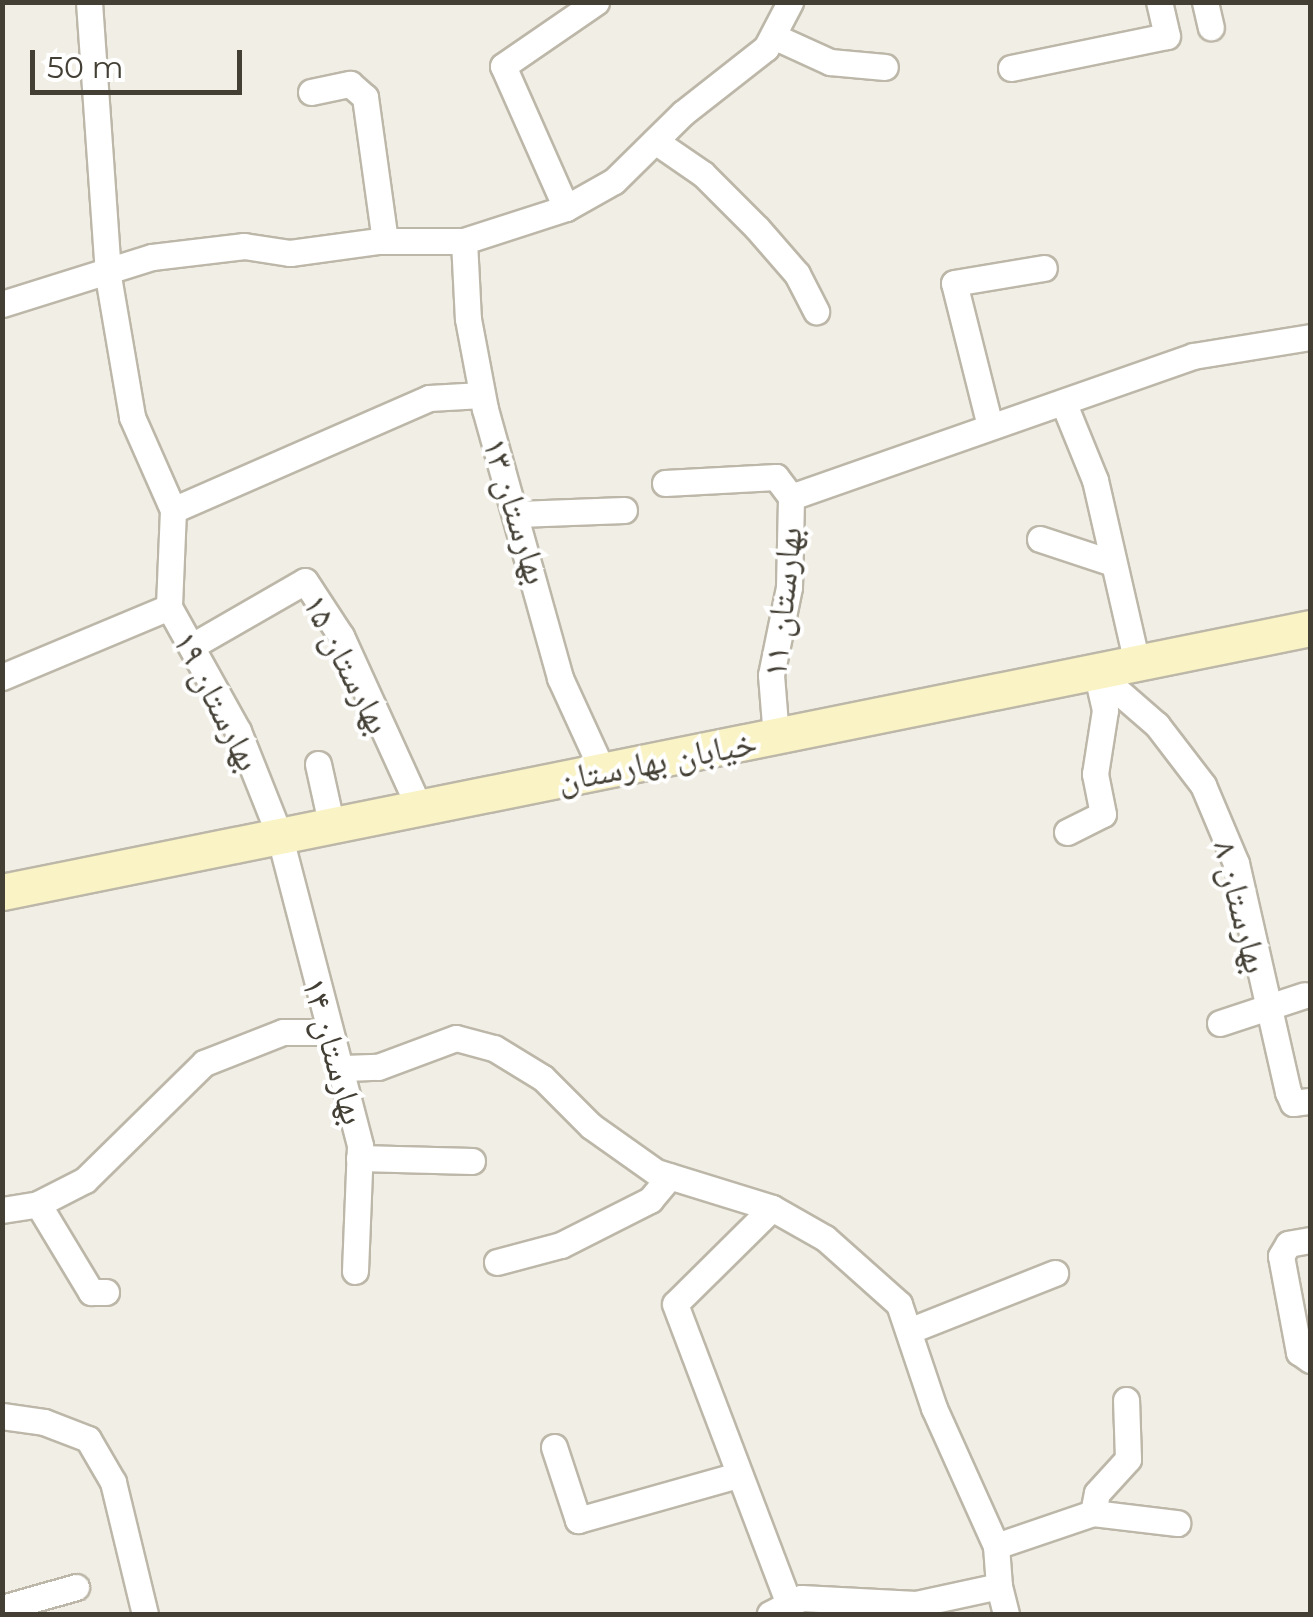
<!DOCTYPE html>
<html>
<head>
<meta charset="utf-8">
<style>
  body { margin:0 }
  #map { position:relative; width:1313px; height:1617px; overflow:hidden; background:#f1eee5; font-family:Montserrat,"Noto Naskh Arabic",sans-serif }
  div>[style] { position:absolute }
  .roads { filter:drop-shadow(2px 0 #bcb7a8) drop-shadow(-2px 0 #bcb7a8) drop-shadow(0 2px #bcb7a8) drop-shadow(0 -2px #bcb7a8) }
  .minor>* { height:25px; margin:-12.5px; padding:0 12.5px; transform-origin:12.5px; border-radius:12.5px; background:#fff }
  .secondary>* { height:35px; margin:-17.5px; padding:0 17.5px; transform-origin:17.5px; border-radius:17.5px; background:#faf3c5 }
  span { translate:-50% -50%; white-space:nowrap; text-align:center; line-height:1.15; -webkit-text-stroke:8px #fff; paint-order:stroke }
  .street-label { font-size:35px; color:#433f35 }
  .frame { position:absolute; inset:0; border:5px solid #433f35; pointer-events:none }
  .scale { position:absolute; left:30px; top:50px; width:212px; height:45px; box-sizing:border-box; border:5px solid #433f35; border-top:0; padding-left:12px; font-size:30px; line-height:35px; white-space:nowrap; color:#433f35; -webkit-text-stroke:8px #fff; paint-order:stroke }
</style>
</head>
<body>
<div id="map">
  <div class="roads">
    <div class="minor">
      <div style="left:89px;top:2px;width:275px;rotate:86deg"></div>
      <div style="left:108px;top:276px;width:143px;rotate:80.3deg"></div>
      <div style="left:132px;top:417px;width:102px;rotate:66.2deg"></div>
      <div style="left:173px;top:510px;width:97px;rotate:92.4deg"></div>
      <div style="left:169px;top:607px;width:142px;rotate:60.9deg"></div>
      <div style="left:238px;top:731px;width:111px;rotate:68.3deg"></div>
      <div style="left:279px;top:834px;width:322px;rotate:75.4deg"></div>
      <div style="left:360px;top:1146px;width:125px;rotate:92.3deg"></div>
      <div style="left:1205px;top:2px;width:26px;rotate:77deg"></div>
      <div style="left:773px;top:36px;width:63px;rotate:24.5deg"></div>
      <div style="left:830px;top:62px;width:55px;rotate:5.2deg"></div>
      <div style="left:1011px;top:68px;width:159px;rotate:-11.6deg"></div>
      <div style="left:1167px;top:36px;width:35px;rotate:-103deg"></div>
      <div style="left:311px;top:92px;width:40px;rotate:-12deg"></div>
      <div style="left:350px;top:84px;width:20px;rotate:41deg"></div>
      <div style="left:365px;top:97px;width:145px;rotate:82.1deg"></div>
      <div style="left:655px;top:141px;width:58px;rotate:34.5deg"></div>
      <div style="left:703px;top:174px;width:76px;rotate:45deg"></div>
      <div style="left:757px;top:228px;width:61px;rotate:49deg"></div>
      <div style="left:797px;top:274px;width:42px;rotate:62.8deg"></div>
      <div style="left:566px;top:208px;width:155px;rotate:-113.9deg"></div>
      <div style="left:503px;top:66px;width:113px;rotate:-34.5deg"></div>
      <div style="left:464px;top:241px;width:78px;rotate:87.1deg"></div>
      <div style="left:468px;top:319px;width:92px;rotate:79.3deg"></div>
      <div style="left:485px;top:409px;width:279px;rotate:74.4deg"></div>
      <div style="left:560px;top:678px;width:103px;rotate:65.4deg"></div>
      <div style="left:2px;top:304px;width:157px;rotate:-17.4deg"></div>
      <div style="left:152px;top:257px;width:93px;rotate:-6.8deg"></div>
      <div style="left:244px;top:246px;width:47px;rotate:8.7deg"></div>
      <div style="left:290px;top:253px;width:90px;rotate:-7.7deg"></div>
      <div style="left:379px;top:241px;width:85px"></div>
      <div style="left:464px;top:241px;width:107px;rotate:-17.9deg"></div>
      <div style="left:566px;top:208px;width:55px;rotate:-29.4deg"></div>
      <div style="left:614px;top:181px;width:97px;rotate:-44.6deg"></div>
      <div style="left:683px;top:113px;width:105px;rotate:-38.1deg"></div>
      <div style="left:766px;top:48px;width:52px;rotate:-62.4deg"></div>
      <div style="left:1064px;top:404px;width:82px;rotate:67.8deg"></div>
      <div style="left:1095px;top:480px;width:189px;rotate:77.1deg"></div>
      <div style="left:990px;top:426px;width:147px;rotate:-104.1deg"></div>
      <div style="left:954px;top:283px;width:91px;rotate:-9.5deg"></div>
      <div style="left:665px;top:483px;width:111px;rotate:-3.1deg"></div>
      <div style="left:776px;top:477px;width:25px;rotate:53deg"></div>
      <div style="left:791px;top:497px;width:426px;rotate:-19.3deg"></div>
      <div style="left:1193px;top:356px;width:119px;rotate:-9.2deg"></div>
      <div style="left:173px;top:510px;width:279px;rotate:-23.6deg"></div>
      <div style="left:429px;top:398px;width:53px;rotate:-3.2deg"></div>
      <div style="left:518px;top:514px;width:106px;rotate:-2.2deg"></div>
      <div style="left:1040px;top:539px;width:77px;rotate:18.2deg"></div>
      <div style="left:192px;top:646px;width:130px;rotate:-29.9deg"></div>
      <div style="left:305px;top:581px;width:66px;rotate:56.8deg"></div>
      <div style="left:341px;top:636px;width:190px;rotate:65.5deg"></div>
      <div style="left:1096px;top:672px;width:81px;rotate:41deg"></div>
      <div style="left:1157px;top:725px;width:76px;rotate:52.5deg"></div>
      <div style="left:1203px;top:785px;width:85px;rotate:67.1deg"></div>
      <div style="left:1236px;top:863px;width:235px;rotate:77.2deg"></div>
      <div style="left:1288px;top:1092px;width:12px;rotate:66deg"></div>
      <div style="left:1293px;top:1103px;width:17px;rotate:-7deg"></div>
      <div style="left:2px;top:677px;width:181px;rotate:-22.7deg"></div>
      <div style="left:776px;top:737px;width:62px;rotate:-94.6deg"></div>
      <div style="left:771px;top:675px;width:90px;rotate:-78.4deg"></div>
      <div style="left:789px;top:587px;width:90px;rotate:-88.7deg"></div>
      <div style="left:318px;top:764px;width:65px;rotate:77.5deg"></div>
      <div style="left:1067px;top:832px;width:40px;rotate:-26.6deg"></div>
      <div style="left:1103px;top:814px;width:41px;rotate:-101.3deg"></div>
      <div style="left:1095px;top:774px;width:65px;rotate:-81.1deg"></div>
      <div style="left:1105px;top:710px;width:39px;rotate:-103deg"></div>
      <div style="left:1220px;top:1023px;width:89px;rotate:-18.2deg"></div>
      <div style="left:344px;top:1068px;width:34px;rotate:-2deg"></div>
      <div style="left:378px;top:1067px;width:83px;rotate:-20.4deg"></div>
      <div style="left:456px;top:1038px;width:39px;rotate:15deg"></div>
      <div style="left:494px;top:1048px;width:57px;rotate:31.5deg"></div>
      <div style="left:543px;top:1078px;width:68px;rotate:45deg"></div>
      <div style="left:591px;top:1126px;width:80px;rotate:35.3deg"></div>
      <div style="left:656px;top:1172px;width:121px;rotate:17.2deg"></div>
      <div style="left:772px;top:1208px;width:61px;rotate:29.5deg"></div>
      <div style="left:825px;top:1238px;width:99px;rotate:41.7deg"></div>
      <div style="left:899px;top:1304px;width:110px;rotate:71.4deg"></div>
      <div style="left:934px;top:1408px;width:151px;rotate:65.8deg"></div>
      <div style="left:996px;top:1546px;width:40px;rotate:85.7deg"></div>
      <div style="left:999px;top:1586px;width:85px;rotate:167.8deg"></div>
      <div style="left:916px;top:1604px;width:115px;rotate:-177deg"></div>
      <div style="left:801px;top:1598px;width:35px;rotate:153deg"></div>
      <div style="left:359px;top:1158px;width:113px;rotate:1.5deg"></div>
      <div style="left:38px;top:1204px;width:103px;rotate:58.9deg"></div>
      <div style="left:91px;top:1292px;width:15px"></div>
      <div style="left:772px;top:1208px;width:136px;rotate:135.3deg"></div>
      <div style="left:675px;top:1304px;width:321px;rotate:69.2deg"></div>
      <div style="left:2px;top:1210px;width:36px;rotate:-9deg"></div>
      <div style="left:38px;top:1204px;width:53px;rotate:-27.1deg"></div>
      <div style="left:85px;top:1180px;width:167px;rotate:-44.5deg"></div>
      <div style="left:204px;top:1063px;width:85px;rotate:-21.4deg"></div>
      <div style="left:283px;top:1032px;width:45px"></div>
      <div style="left:1310px;top:1240px;width:22px;rotate:170deg"></div>
      <div style="left:1288px;top:1244px;width:14px;rotate:120deg"></div>
      <div style="left:1281px;top:1256px;width:98px;rotate:79.4deg"></div>
      <div style="left:1299px;top:1352px;width:14px;rotate:36deg"></div>
      <div style="left:497px;top:1262px;width:66px;rotate:-14.9deg"></div>
      <div style="left:561px;top:1245px;width:100px;rotate:-26.8deg"></div>
      <div style="left:650px;top:1200px;width:31px;rotate:-50deg"></div>
      <div style="left:911px;top:1330px;width:155px;rotate:-21.6deg"></div>
      <div style="left:2px;top:1416px;width:42px;rotate:8.1deg"></div>
      <div style="left:44px;top:1422px;width:47px;rotate:21.1deg"></div>
      <div style="left:88px;top:1439px;width:50px;rotate:59.8deg"></div>
      <div style="left:113px;top:1482px;width:136px;rotate:76.4deg"></div>
      <div style="left:554px;top:1447px;width:77px;rotate:71.8deg"></div>
      <div style="left:578px;top:1520px;width:166px;rotate:-15.7deg"></div>
      <div style="left:1093px;top:1513px;width:20px;rotate:-79deg"></div>
      <div style="left:1097px;top:1493px;width:46px;rotate:-47.6deg"></div>
      <div style="left:1128px;top:1459px;width:59px;rotate:-91.9deg"></div>
      <div style="left:996px;top:1546px;width:102px;rotate:-18.8deg"></div>
      <div style="left:1093px;top:1513px;width:85px;rotate:6.8deg"></div>
      <div style="left:999px;top:1586px;width:29px;rotate:76deg"></div>
      <div style="left:2px;top:1608px;width:77px;rotate:-15.8deg"></div>
    </div>
    <div class="secondary">
      <div style="left:2px;top:892px;width:1334px;rotate:-11.41deg"></div>
    </div>
  </div>
  <div class="street-label">
    <span style="left:516px;top:511px;rotate:73deg">بهارستان ۱۳</span>
    <span style="left:782px;top:602px;rotate:-84deg">بهارستان ۱۱</span>
    <span style="left:347px;top:664px;rotate:63deg">بهارستان ۱۵</span>
    <span style="left:217px;top:701px;rotate:63deg">بهارستان ۱۹</span>
    <span style="left:657px;top:761px;rotate:-11deg">خیابان بهارستان</span>
    <span style="left:1241px;top:907px;rotate:76deg">بهارستان ۸</span>
    <span style="left:334px;top:1051px;rotate:74deg">بهارستان ۱۴</span>
  </div>
  <div class="frame"></div>
  <div class="scale">50 m</div>
</div>
</body>
</html>
